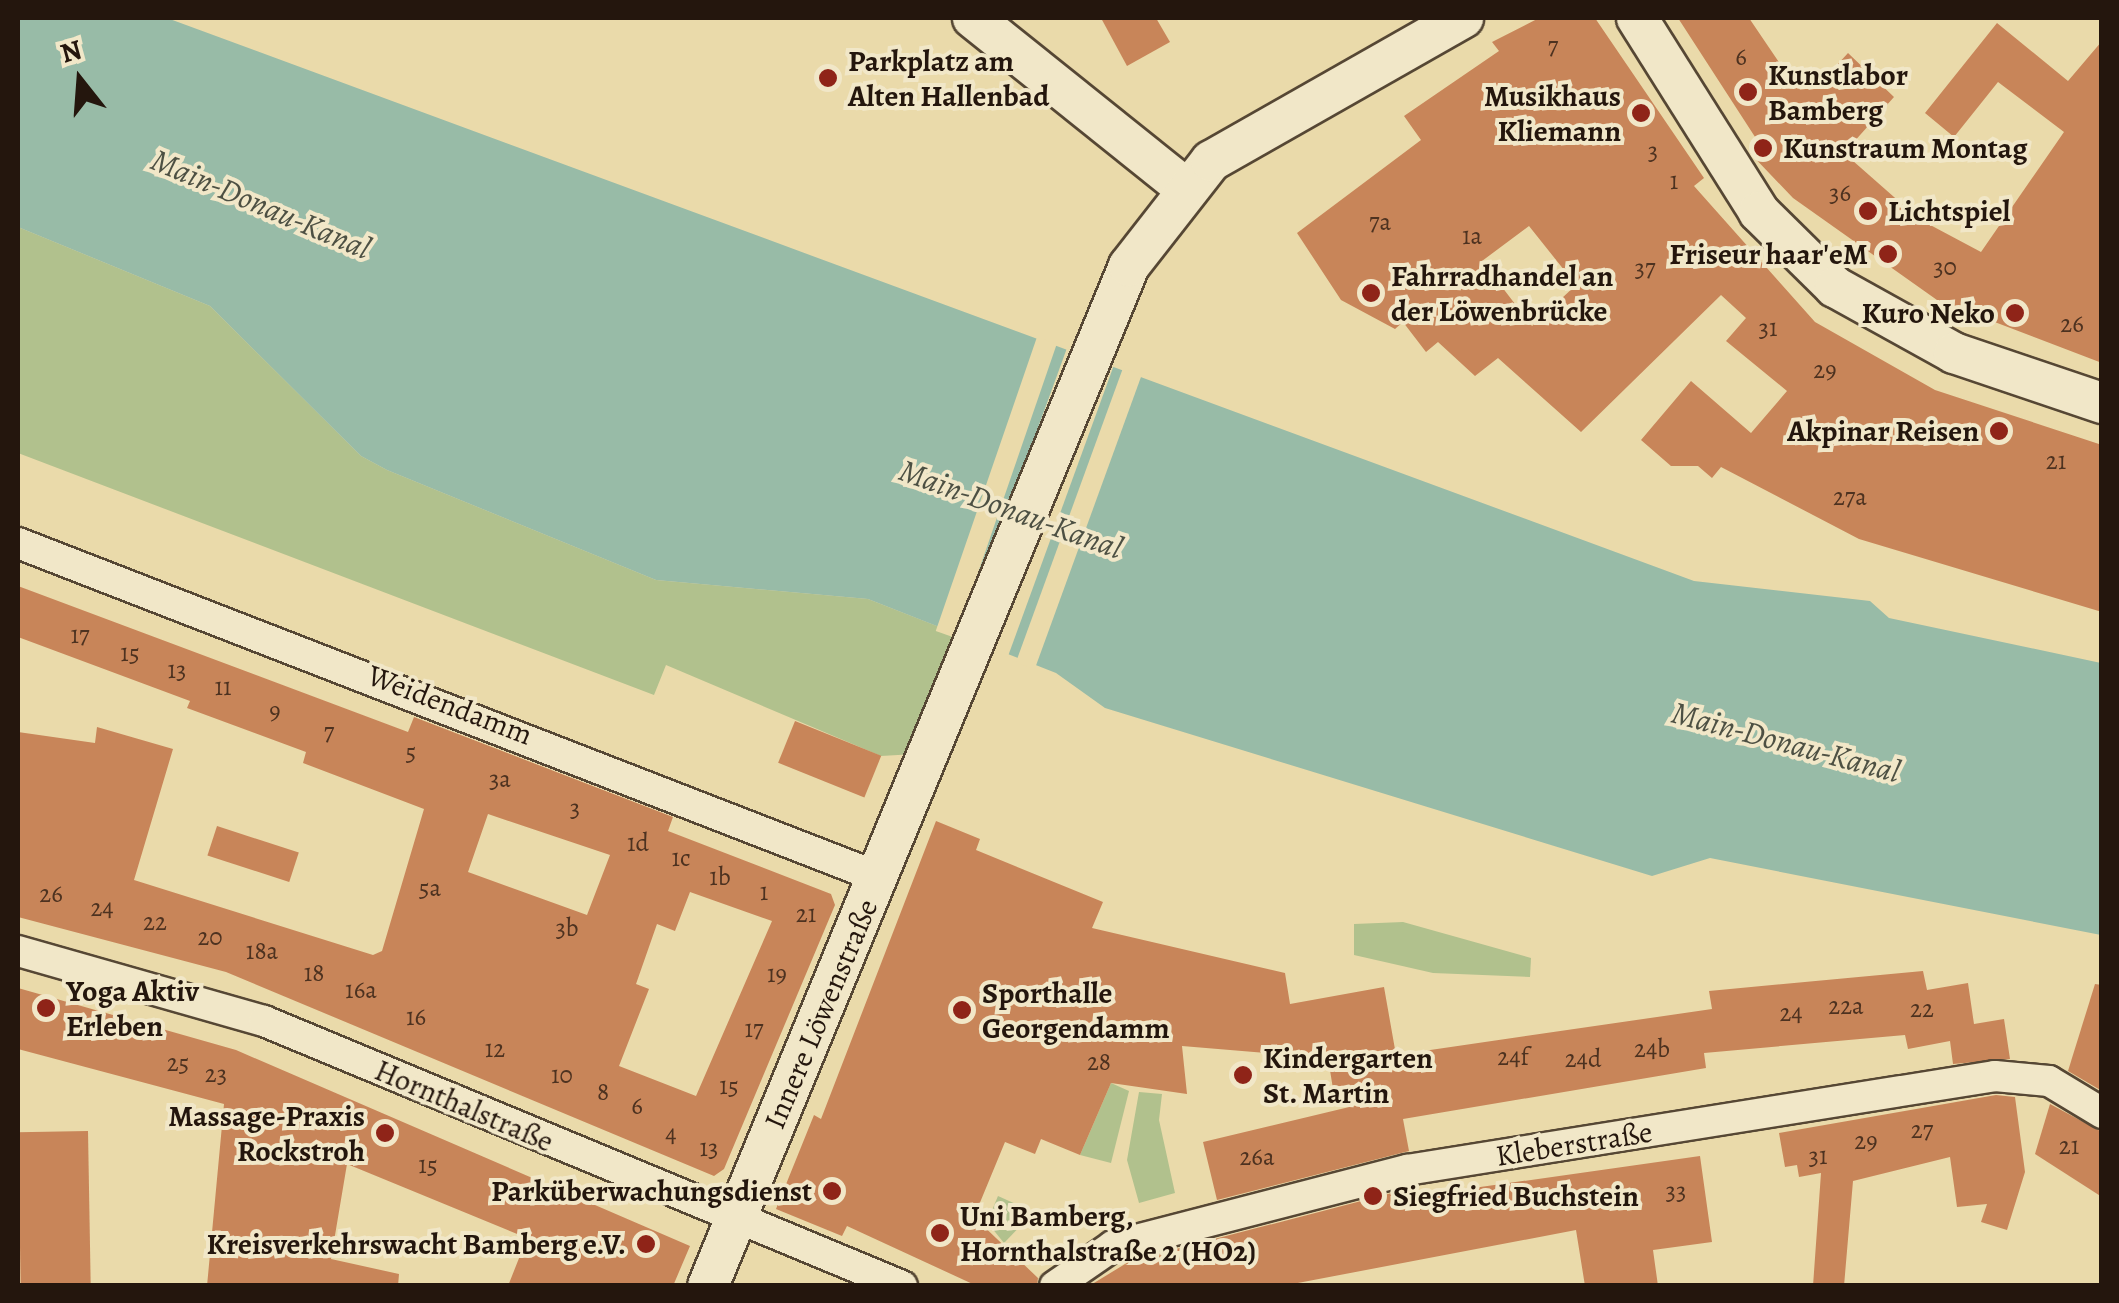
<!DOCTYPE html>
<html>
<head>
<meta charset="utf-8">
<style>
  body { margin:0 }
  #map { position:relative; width:2119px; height:1303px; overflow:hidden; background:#eadaaa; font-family:Alegreya,serif }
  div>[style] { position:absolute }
  .green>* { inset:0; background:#b1c18d }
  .water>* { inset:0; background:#98bba7 }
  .pier>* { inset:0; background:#eadaaa; transform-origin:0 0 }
  .building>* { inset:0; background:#c88559; transform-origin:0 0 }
  .roads { filter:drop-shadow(2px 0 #564734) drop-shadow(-2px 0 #564734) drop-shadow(0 2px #564734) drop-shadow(0 -2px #564734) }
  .street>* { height:30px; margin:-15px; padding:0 15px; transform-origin:15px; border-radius:15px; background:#f1e7c8 }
  .secondary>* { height:40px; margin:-20px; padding:0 20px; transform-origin:20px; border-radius:20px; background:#f1e7c8 }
  .dots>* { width:28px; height:28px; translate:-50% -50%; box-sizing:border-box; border:5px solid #f1e7c8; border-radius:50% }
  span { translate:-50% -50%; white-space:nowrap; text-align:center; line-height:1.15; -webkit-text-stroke:8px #f1e7c8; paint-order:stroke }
  .number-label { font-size:25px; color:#4d3220 }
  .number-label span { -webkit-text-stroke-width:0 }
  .poi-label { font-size:30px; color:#24160d; font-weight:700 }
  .left { translate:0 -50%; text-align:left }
  .right { translate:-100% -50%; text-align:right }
  .street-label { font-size:30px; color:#24160d }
  .water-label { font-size:32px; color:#4d5043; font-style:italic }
  .frame { position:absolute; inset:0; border:20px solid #24160d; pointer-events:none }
  .north { position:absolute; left:30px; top:30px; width:100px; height:100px; -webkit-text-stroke:8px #f1e7c8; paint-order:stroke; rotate:343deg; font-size:28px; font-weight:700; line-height:40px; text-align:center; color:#24160d }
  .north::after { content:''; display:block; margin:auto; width:35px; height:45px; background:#24160d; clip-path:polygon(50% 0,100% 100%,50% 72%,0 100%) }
</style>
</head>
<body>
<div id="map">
  <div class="green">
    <div style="clip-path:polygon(18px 227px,210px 306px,361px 456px,387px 470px,656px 580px,868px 599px,975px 641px,932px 753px,881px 756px,666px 665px,654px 695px,18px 453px)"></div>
    <div style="clip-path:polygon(1403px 922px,1531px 958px,1530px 977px,1433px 973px,1354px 955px,1354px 924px)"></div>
    <div style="clip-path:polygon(1111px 1083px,1129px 1091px,1111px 1163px,1080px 1155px)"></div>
    <div style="clip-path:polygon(1139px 1092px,1162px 1094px,1159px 1120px,1175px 1193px,1139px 1203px,1127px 1160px)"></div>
    <div style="clip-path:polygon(998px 1196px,1034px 1212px,1004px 1243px,987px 1222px)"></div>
  </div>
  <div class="water">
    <div style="clip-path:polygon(18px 18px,167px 18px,1694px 581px,1870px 601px,1889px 618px,2101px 663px,2101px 935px,1710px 858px,1652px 876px,1105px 708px,1056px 673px,868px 599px,656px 580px,387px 470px,361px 456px,210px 306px,18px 227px)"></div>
  </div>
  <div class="pier">
    <div style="left:1037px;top:337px;width:21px;height:311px;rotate:19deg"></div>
    <div style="left:1067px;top:348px;width:50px;height:311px;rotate:20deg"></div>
    <div style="left:1123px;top:368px;width:20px;height:313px;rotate:20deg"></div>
  </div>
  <div class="building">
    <div style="clip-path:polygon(1101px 18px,1156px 18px,1170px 42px,1127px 66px)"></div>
    <div style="clip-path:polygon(evenodd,1539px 18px,1595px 18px,1704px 178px,1694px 186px,1815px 322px,1935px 390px,2102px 445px,2102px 612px,1859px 539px,1721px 467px,1712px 478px,1698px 466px,1671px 466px,1641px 440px,1691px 381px,1751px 433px,1787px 391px,1726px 341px,1746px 318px,1721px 295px,1581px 432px,1498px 358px,1475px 376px,1438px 342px,1426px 352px,1403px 322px,1395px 329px,1341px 300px,1297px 233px,1421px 140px,1404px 116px,1499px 51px,1492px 42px,1539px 18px,1529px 226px,1576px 285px,1532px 326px,1482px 261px,1529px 226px)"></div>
    <div style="clip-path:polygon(1678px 18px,1749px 18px,1789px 77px,1797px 70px,1815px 89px,1848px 53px,1894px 97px,1844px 153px,1919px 219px,1981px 252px,2064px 132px,1998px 82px,1954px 137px,1925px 113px,1997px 23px,2068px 81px,2102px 41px,2102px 363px,1937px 300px,1793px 198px,1750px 153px,1757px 140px)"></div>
    <div style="clip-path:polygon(evenodd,18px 586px,408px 732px,414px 717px,673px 817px,668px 831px,831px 894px,835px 905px,724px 1169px,714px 1176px,226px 972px,18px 917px,18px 732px,95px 743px,97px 727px,173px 749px,134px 880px,373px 955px,382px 951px,424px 809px,303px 763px,306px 752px,187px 708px,190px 701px,18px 637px,18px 586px,488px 814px,610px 855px,587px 915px,468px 872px,488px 814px,18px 586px,690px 892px,772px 921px,696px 1096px,619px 1066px,649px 989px,636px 984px,657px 924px,675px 931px,690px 892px)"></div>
    <div style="left:795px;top:721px;width:93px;height:45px;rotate:22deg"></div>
    <div style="clip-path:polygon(936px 821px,980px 839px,976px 850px,1103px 902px,1092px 928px,1285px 973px,1290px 1004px,1384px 987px,1396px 1055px,1712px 1009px,1709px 991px,1923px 971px,1927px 990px,1968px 983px,1974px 1024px,2004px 1019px,2010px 1059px,1953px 1064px,1950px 1041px,1908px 1049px,1905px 1035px,1704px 1053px,1706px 1068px,1403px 1119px,1409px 1151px,1217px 1200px,1203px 1142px,1366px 1103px,1365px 1095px,1334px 1095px,1328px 1058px,1182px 1046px,1187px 1094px,1111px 1083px,1080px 1155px,1041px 1139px,1035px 1154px,1005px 1142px,974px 1217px,1038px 1278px,1037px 1286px,977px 1286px,847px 1226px,842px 1236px,776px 1209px,814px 1115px,821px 1119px)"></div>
    <div style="left:217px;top:826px;width:86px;height:31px;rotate:18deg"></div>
    <div style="clip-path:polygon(2095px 984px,2102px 985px,2102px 1091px,2068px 1071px)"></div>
    <div style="clip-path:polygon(18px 988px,236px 1050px,690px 1246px,673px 1286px,508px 1286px,527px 1238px,347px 1164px,331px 1259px,399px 1274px,398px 1286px,207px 1286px,224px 1104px,18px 1049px)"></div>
    <div style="clip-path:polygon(1996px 1095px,2015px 1097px,2025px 1172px,2007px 1230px,1981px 1222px,1987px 1204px,1957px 1207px,1950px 1157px,1853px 1181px,1844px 1286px,1813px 1286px,1821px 1173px,1799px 1177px,1797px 1165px,1785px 1167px,1779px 1133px)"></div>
    <div style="clip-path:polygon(2050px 1104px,2102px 1132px,2102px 1197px,2035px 1154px)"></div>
    <div style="left:88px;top:1131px;width:155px;height:70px;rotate:89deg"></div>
    <div style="clip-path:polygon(1700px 1156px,1712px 1242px,1653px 1250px,1658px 1286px,1585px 1286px,1576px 1230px,1282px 1286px,1089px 1286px,1130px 1261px,1411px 1188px,1417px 1196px)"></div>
  </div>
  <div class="roads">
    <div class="street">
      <div style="left:18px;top:543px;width:923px;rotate:21.22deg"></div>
      <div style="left:18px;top:951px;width:256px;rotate:15.9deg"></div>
      <div style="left:264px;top:1021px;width:691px;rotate:22.56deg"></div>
      <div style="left:1055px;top:1286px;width:70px;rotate:-34.6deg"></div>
      <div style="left:1113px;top:1246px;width:304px;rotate:-14.5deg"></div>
      <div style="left:1407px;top:1170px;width:595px;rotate:-9.08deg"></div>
      <div style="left:1995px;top:1076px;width:54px;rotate:5.3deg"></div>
      <div style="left:2049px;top:1081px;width:62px;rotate:31.1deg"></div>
    </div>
    <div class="secondary">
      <div style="left:973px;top:18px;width:270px;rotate:38.7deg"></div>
      <div style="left:1637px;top:18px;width:229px;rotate:57.8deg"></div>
      <div style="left:1759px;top:212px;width:107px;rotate:44.6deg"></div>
      <div style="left:1835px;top:287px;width:136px;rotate:29deg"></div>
      <div style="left:1954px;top:353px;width:156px;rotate:18.7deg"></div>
      <div style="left:708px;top:1286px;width:1103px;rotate:-67.57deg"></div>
      <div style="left:1129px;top:266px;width:133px;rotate:-52deg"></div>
      <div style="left:1211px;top:161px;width:290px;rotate:-29.6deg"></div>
    </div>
  </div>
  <div class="dots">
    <div style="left:828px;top:78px;background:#8f2418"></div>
    <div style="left:1748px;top:92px;background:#8f2418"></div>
    <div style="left:1641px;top:113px;background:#8f2418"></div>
    <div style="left:1763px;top:148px;background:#8f2418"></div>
    <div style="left:1868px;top:211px;background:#8f2418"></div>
    <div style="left:1888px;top:254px;background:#8f2418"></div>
    <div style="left:1371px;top:293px;background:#8f2418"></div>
    <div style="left:2015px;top:313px;background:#8f2418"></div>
    <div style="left:1999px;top:431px;background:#8f2418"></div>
    <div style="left:46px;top:1008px;background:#8f2418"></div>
    <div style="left:962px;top:1010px;background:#8f2418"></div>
    <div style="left:1243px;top:1075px;background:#8f2418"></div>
    <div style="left:385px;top:1133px;background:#8f2418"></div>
    <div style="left:832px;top:1191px;background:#8f2418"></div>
    <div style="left:1373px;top:1196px;background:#8f2418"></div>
    <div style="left:940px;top:1233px;background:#8f2418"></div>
    <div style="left:646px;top:1244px;background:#8f2418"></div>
  </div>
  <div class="number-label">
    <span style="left:1553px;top:46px">7</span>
    <span style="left:1741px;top:57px">6</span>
    <span style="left:1653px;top:151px">3</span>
    <span style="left:1674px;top:181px">1</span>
    <span style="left:1840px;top:193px">36</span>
    <span style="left:1380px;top:222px">7a</span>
    <span style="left:1472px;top:236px">1a</span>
    <span style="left:1945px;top:267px">30</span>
    <span style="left:1645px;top:268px">37</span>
    <span style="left:2072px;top:324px">26</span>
    <span style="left:1768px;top:328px">31</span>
    <span style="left:1825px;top:370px">29</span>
    <span style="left:2056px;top:461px">21</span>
    <span style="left:1850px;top:497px">27a</span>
    <span style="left:80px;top:635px">17</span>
    <span style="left:130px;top:653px">15</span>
    <span style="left:177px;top:670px">13</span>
    <span style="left:223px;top:687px">11</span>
    <span style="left:275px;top:711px">9</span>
    <span style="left:329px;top:732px">7</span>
    <span style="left:411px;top:752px">5</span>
    <span style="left:500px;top:779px">3a</span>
    <span style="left:575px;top:808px">3</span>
    <span style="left:638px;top:843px">1d</span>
    <span style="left:681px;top:858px">1c</span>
    <span style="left:720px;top:877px">1b</span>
    <span style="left:430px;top:888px">5a</span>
    <span style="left:764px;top:892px">1</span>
    <span style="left:51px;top:894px">26</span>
    <span style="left:102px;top:908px">24</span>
    <span style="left:806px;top:914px">21</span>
    <span style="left:155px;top:922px">22</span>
    <span style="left:567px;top:928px">3b</span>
    <span style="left:210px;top:937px">20</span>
    <span style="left:262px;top:951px">18a</span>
    <span style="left:314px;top:973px">18</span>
    <span style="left:777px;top:974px">19</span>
    <span style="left:361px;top:990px">16a</span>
    <span style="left:1846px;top:1006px">22a</span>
    <span style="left:1922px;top:1009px">22</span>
    <span style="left:1791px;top:1013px">24</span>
    <span style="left:416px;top:1017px">16</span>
    <span style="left:754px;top:1029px">17</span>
    <span style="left:495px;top:1049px">12</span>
    <span style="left:1652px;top:1049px">24b</span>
    <span style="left:1513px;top:1057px">24f</span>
    <span style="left:1583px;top:1059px">24d</span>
    <span style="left:1099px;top:1062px">28</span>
    <span style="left:178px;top:1063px">25</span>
    <span style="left:216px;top:1074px">23</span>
    <span style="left:562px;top:1075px">10</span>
    <span style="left:729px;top:1086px">15</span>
    <span style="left:603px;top:1092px">8</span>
    <span style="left:637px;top:1106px">6</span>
    <span style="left:1922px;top:1130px">27</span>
    <span style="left:671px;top:1134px">4</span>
    <span style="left:1866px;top:1141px">29</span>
    <span style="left:2069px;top:1146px">21</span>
    <span style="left:709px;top:1148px">13</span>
    <span style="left:1818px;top:1156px">31</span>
    <span style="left:1257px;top:1157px">26a</span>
    <span style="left:428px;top:1165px">15</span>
    <span style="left:1676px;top:1191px">33</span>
  </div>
  <div class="poi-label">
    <span class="left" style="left:848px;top:78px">Parkplatz am<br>Alten Hallenbad</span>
    <span class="left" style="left:1768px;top:92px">Kunstlabor<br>Bamberg</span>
    <span class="right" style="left:1621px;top:113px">Musikhaus<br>Kliemann</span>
    <span class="left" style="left:1783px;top:148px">Kunstraum Montag</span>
    <span class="left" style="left:1888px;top:211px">Lichtspiel</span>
    <span class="right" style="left:1868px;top:254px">Friseur haar'eM</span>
    <span class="left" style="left:1391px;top:293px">Fahrradhandel an<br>der Löwenbrücke</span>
    <span class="right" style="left:1995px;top:313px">Kuro Neko</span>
    <span class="right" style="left:1979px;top:431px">Akpinar Reisen</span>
    <span class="left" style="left:66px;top:1008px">Yoga Aktiv<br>Erleben</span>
    <span class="left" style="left:982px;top:1010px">Sporthalle<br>Georgendamm</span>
    <span class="left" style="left:1263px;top:1075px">Kindergarten<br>St. Martin</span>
    <span class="right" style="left:365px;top:1133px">Massage-Praxis<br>Rockstroh</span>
    <span class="right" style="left:812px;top:1191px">Parküberwachungsdienst</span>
    <span class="left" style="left:1393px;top:1196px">Siegfried Buchstein</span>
    <span class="left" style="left:960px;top:1233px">Uni Bamberg,<br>Hornthalstraße 2 (HO2)</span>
    <span class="right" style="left:626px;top:1244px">Kreisverkehrswacht Bamberg e.V.</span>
  </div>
  <div class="street-label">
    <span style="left:450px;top:705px;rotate:21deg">Weidendamm</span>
    <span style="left:821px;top:1014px;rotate:-67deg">Innere Löwenstraße</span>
    <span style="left:464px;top:1106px;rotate:23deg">Hornthalstraße</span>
    <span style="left:1574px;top:1144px;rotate:-9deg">Kleberstraße</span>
  </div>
  <div class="water-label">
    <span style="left:261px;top:204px;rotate:23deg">Main-Donau-Kanal</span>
    <span style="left:1011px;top:509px;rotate:20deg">Main-Donau-Kanal</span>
    <span style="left:1786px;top:742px;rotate:15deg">Main-Donau-Kanal</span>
  </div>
  <div class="frame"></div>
  <div class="north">N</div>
</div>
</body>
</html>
